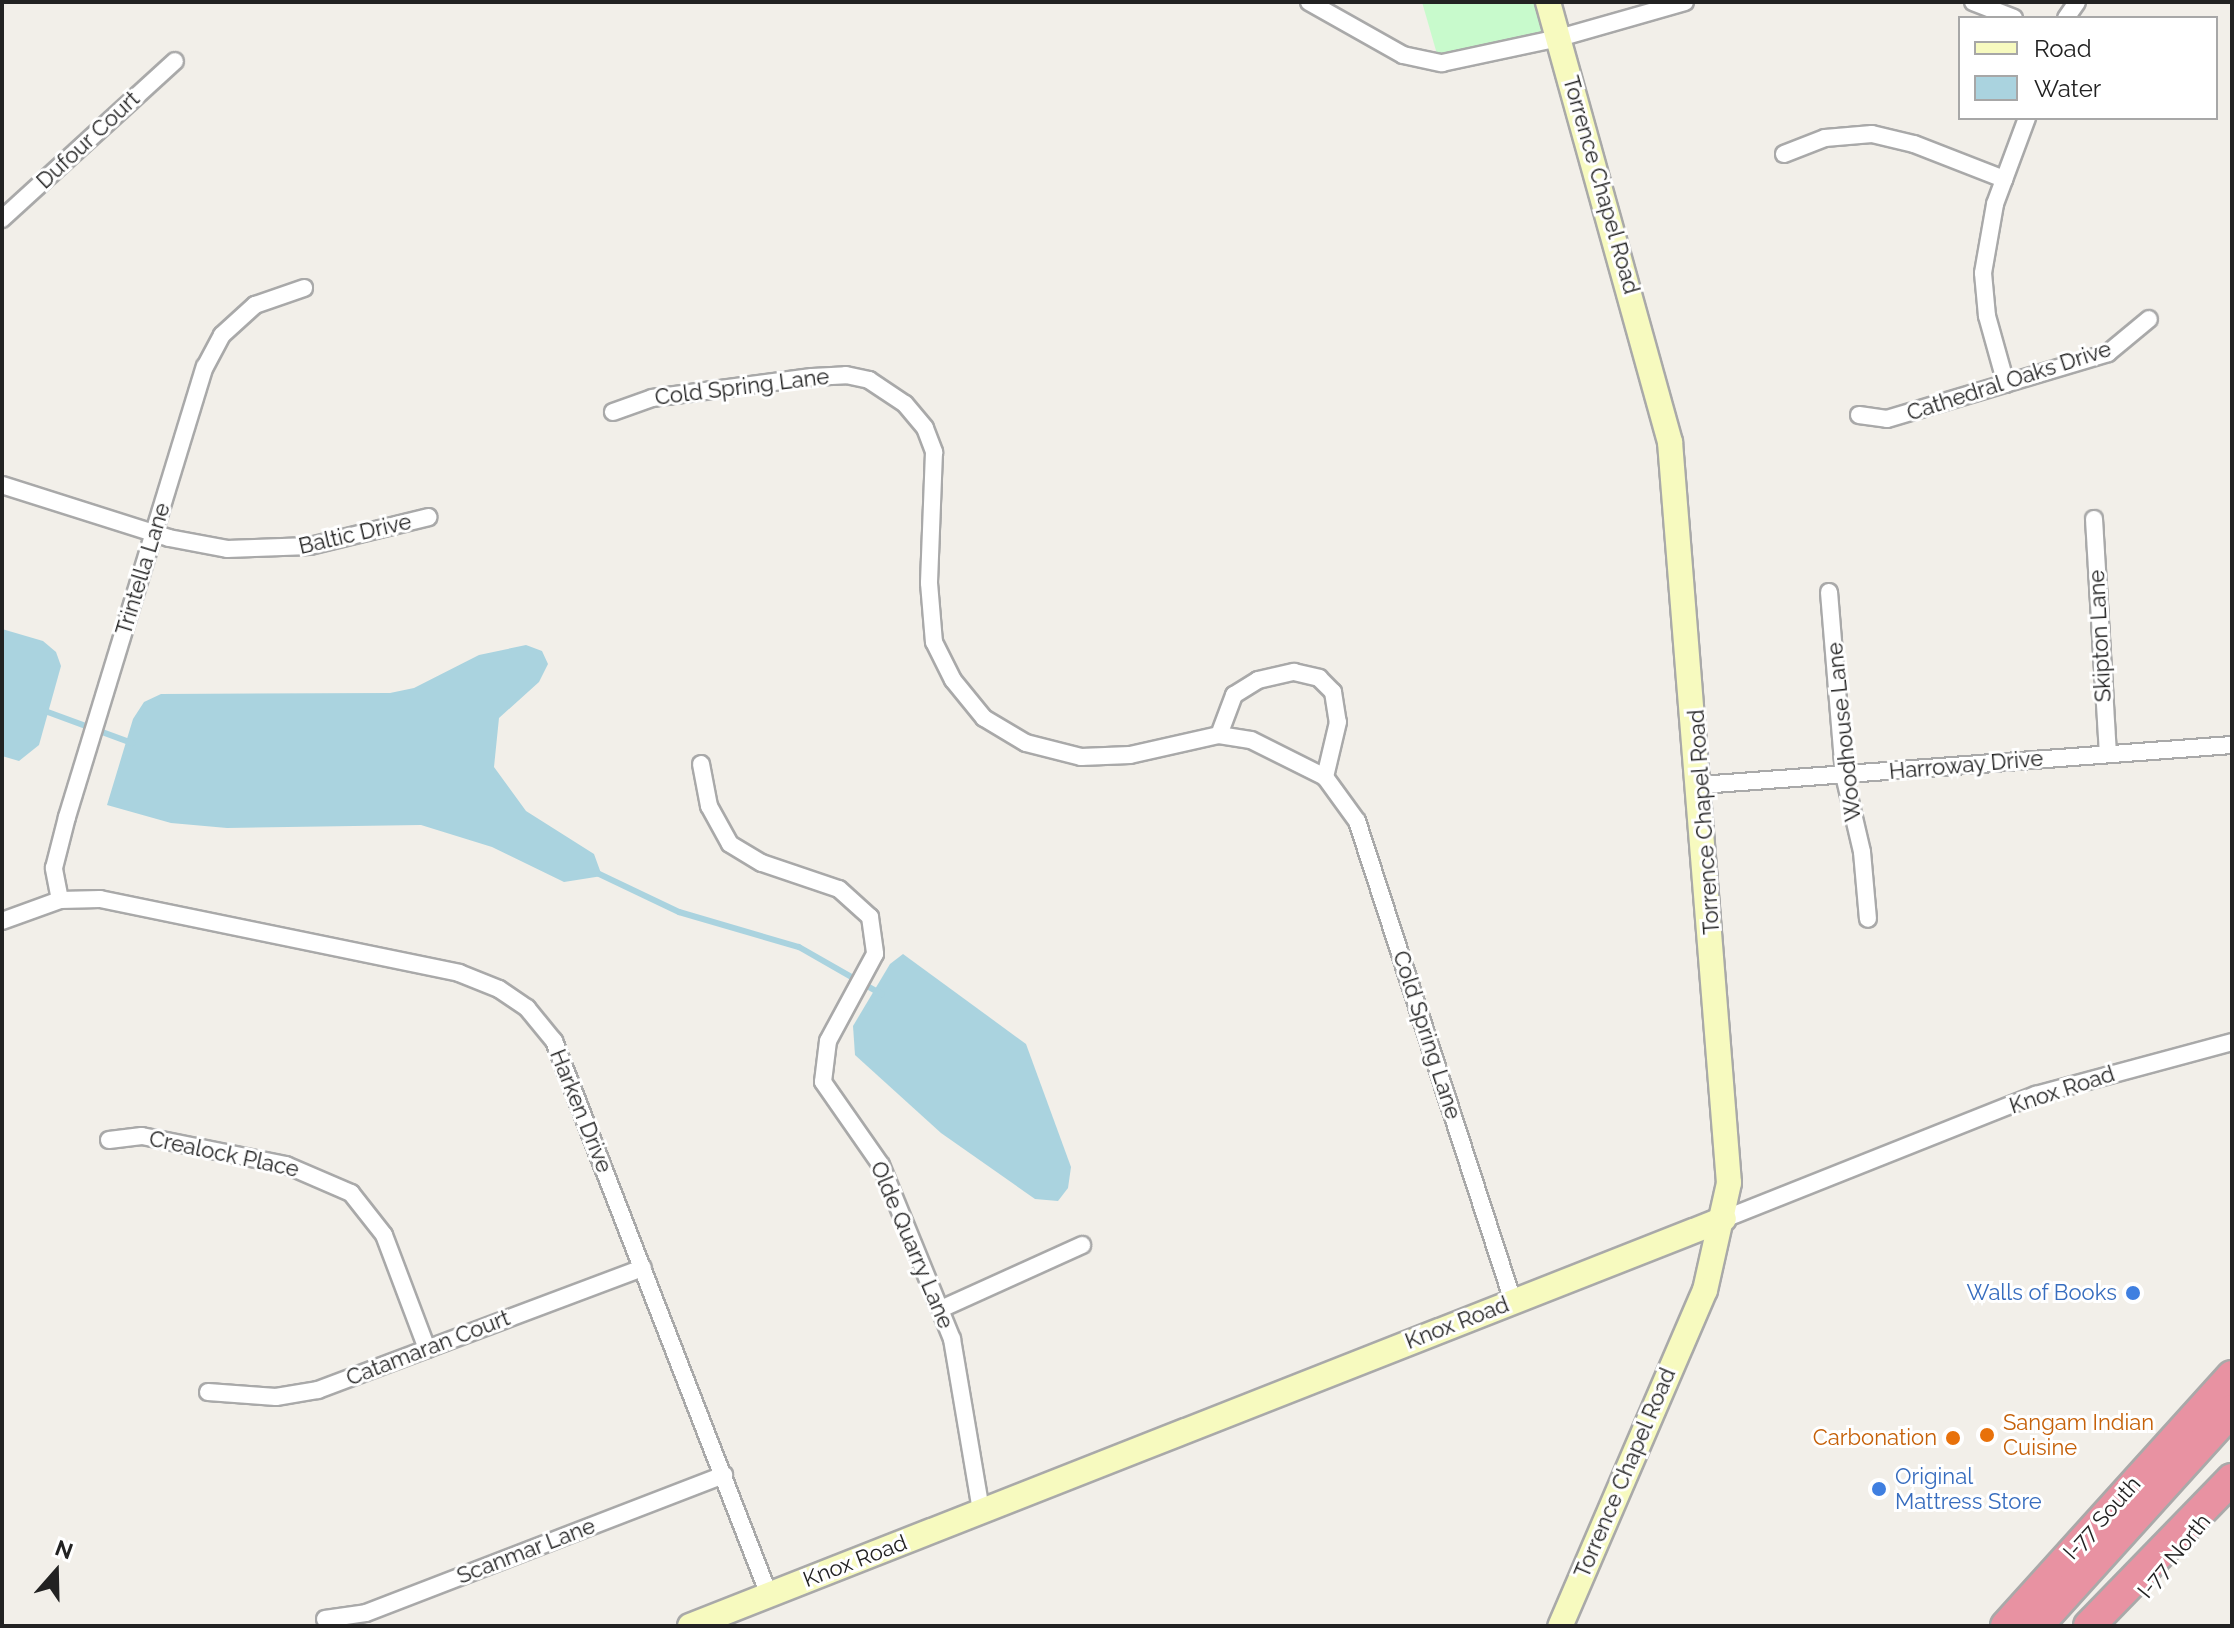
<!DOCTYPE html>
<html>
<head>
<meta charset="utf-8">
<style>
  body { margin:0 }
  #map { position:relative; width:2234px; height:1628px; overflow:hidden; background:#f2efe9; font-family:Raleway,sans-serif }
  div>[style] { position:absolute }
  .park>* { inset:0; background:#c8facc }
  .water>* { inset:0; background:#aad3df }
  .stream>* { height:6px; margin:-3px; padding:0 3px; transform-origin:3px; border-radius:3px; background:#aad3df }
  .roads { filter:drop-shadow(2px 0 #a9a9a9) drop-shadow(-2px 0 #a9a9a9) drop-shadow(0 2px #a9a9a9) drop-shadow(0 -2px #a9a9a9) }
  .street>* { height:16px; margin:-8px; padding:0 8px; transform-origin:8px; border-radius:8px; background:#fff }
  .secondary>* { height:24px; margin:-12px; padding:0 12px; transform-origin:12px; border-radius:12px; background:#f7fabf }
  .highway>* { height:30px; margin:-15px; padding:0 15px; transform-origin:15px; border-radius:15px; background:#e892a2 }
  .dots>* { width:22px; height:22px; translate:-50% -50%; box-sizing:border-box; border:4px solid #fff; border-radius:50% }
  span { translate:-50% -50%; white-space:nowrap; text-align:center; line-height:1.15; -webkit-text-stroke:6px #fff; paint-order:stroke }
  .street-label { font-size:22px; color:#222 }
  .shop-label { font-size:22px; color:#366cbe }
  .right { translate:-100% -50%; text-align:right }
  .left { translate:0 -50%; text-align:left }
  .food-label { font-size:22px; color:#c56008 }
  .frame { position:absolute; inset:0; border:4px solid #222; pointer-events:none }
  .legend { position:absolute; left:1958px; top:16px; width:260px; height:104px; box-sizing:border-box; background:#fff; border:2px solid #a7a7a7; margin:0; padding:10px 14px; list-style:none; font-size:24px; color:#222 }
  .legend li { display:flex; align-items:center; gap:16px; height:40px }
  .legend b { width:40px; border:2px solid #a7a7a7 }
  .north { position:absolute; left:16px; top:1532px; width:80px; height:80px; -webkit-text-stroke:6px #fff; paint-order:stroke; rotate:20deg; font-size:22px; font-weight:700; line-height:32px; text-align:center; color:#222 }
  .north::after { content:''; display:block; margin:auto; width:28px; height:36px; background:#222; clip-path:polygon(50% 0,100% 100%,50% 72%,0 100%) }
</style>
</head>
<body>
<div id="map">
  <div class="park">
    <div style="clip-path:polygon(1422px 2px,1548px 2px,1559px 38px,1439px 61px)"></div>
  </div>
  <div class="water">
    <div style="clip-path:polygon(2px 629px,43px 641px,56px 652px,61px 666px,39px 745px,19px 761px,2px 756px)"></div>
    <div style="clip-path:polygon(526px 645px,542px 651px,548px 664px,539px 682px,499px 718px,494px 767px,526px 811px,594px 854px,602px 876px,564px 882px,492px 847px,421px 825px,227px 828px,171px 823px,107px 805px,133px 719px,144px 702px,161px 694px,390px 693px,414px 688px,479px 655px)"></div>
    <div style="clip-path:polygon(903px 954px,1026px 1044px,1071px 1167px,1068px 1188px,1058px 1201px,1035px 1199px,941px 1133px,855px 1055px,853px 1026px,890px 964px)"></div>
  </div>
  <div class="stream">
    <div style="left:45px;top:711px;width:93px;rotate:20.2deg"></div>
    <div style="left:595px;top:872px;width:93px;rotate:25.5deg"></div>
    <div style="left:679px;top:912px;width:125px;rotate:16.3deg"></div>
    <div style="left:799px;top:947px;width:95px;rotate:29.8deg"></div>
  </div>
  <div class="roads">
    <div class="street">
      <div style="left:1309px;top:2px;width:108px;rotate:29.4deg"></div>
      <div style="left:1403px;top:55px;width:40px;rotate:12deg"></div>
      <div style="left:1442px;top:63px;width:120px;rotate:-12.1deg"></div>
      <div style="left:1559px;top:38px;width:131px;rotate:-15.9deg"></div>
      <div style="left:1973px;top:2px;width:44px;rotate:21.3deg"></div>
      <div style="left:2066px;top:18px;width:19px;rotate:-55deg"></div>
      <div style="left:1784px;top:154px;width:44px;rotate:-21.3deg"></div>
      <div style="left:1825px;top:138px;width:47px;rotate:-4.9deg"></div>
      <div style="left:1872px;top:134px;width:43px;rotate:13.4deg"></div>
      <div style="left:1914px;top:144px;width:97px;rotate:21.3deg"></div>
      <div style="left:2px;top:219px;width:234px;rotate:-42.4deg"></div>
      <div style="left:2006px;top:384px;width:71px;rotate:-105.6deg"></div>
      <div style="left:1987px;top:316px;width:43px;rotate:-95.3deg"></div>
      <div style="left:1983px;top:273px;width:70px;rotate:-80.1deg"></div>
      <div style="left:1995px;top:204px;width:92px;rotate:-69.6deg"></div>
      <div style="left:613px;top:412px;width:41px;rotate:-19.7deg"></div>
      <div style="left:652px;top:398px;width:161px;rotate:-7.5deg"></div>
      <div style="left:812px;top:377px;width:34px;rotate:-3deg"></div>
      <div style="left:846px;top:375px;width:24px;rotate:12deg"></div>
      <div style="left:869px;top:380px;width:43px;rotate:33.7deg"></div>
      <div style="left:905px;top:404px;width:31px;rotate:50deg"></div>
      <div style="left:925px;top:428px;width:26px;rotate:69deg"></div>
      <div style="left:934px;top:452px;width:131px;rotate:92.2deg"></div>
      <div style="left:929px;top:583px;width:59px;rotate:85.2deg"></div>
      <div style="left:934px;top:642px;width:42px;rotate:63.4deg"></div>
      <div style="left:953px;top:680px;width:49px;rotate:50.8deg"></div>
      <div style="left:984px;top:718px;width:49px;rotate:30.8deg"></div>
      <div style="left:1026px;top:743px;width:57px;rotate:14.3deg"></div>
      <div style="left:1081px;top:757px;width:49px;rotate:-2.3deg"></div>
      <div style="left:1130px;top:755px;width:91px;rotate:-12.7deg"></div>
      <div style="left:1219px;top:735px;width:32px;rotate:9deg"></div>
      <div style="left:1251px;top:740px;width:83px;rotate:26.6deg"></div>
      <div style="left:1325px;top:777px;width:54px;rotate:54deg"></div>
      <div style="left:1357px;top:821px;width:505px;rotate:72deg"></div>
      <div style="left:1859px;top:415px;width:28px;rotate:8deg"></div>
      <div style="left:1887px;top:419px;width:231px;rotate:-16.6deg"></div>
      <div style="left:2108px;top:353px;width:53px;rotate:-39.7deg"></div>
      <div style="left:2px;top:485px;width:175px;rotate:17.6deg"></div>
      <div style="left:169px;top:538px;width:59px;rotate:10.7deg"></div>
      <div style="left:227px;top:549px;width:83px;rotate:-2.1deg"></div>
      <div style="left:310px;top:546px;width:122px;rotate:-13.7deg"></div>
      <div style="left:2094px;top:519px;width:235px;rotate:86.6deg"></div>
      <div style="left:1829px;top:592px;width:184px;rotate:85.3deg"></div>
      <div style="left:1844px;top:775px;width:79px;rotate:76.8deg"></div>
      <div style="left:1862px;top:852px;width:67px;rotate:84.9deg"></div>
      <div style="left:1219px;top:735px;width:43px;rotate:-69.4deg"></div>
      <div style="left:1234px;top:695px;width:28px;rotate:-32deg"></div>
      <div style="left:1258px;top:680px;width:37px;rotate:-13deg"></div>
      <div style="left:1294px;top:672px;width:26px;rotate:13deg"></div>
      <div style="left:1319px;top:678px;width:20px;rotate:45deg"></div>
      <div style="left:1333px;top:692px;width:30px;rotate:81deg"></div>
      <div style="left:1338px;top:722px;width:57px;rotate:103.3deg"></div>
      <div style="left:701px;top:764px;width:43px;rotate:79.2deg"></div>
      <div style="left:709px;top:806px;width:43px;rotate:61.1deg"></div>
      <div style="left:730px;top:844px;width:37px;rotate:31deg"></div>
      <div style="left:762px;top:863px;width:81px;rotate:18.7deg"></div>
      <div style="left:839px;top:889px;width:42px;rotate:42.1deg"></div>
      <div style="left:870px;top:917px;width:37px;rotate:82deg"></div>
      <div style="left:875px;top:954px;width:99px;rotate:118.4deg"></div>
      <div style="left:828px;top:1041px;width:41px;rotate:97deg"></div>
      <div style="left:823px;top:1082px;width:101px;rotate:55.1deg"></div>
      <div style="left:881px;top:1165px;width:188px;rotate:67.8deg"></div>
      <div style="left:952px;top:1339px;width:174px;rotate:80.4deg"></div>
      <div style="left:1701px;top:785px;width:533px;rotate:-4.31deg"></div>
      <div style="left:60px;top:900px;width:33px;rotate:-101deg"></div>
      <div style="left:54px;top:868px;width:53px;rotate:-75.7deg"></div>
      <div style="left:67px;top:817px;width:471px;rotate:-73deg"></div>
      <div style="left:205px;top:367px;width:36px;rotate:-62deg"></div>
      <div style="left:222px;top:335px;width:45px;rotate:-42.3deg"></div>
      <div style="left:255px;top:305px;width:52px;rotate:-19.1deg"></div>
      <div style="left:2px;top:921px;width:62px;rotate:-19.9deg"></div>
      <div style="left:60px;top:900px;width:40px;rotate:-1.4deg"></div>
      <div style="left:100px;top:899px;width:367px;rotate:11.6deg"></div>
      <div style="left:459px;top:973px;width:43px;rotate:21.8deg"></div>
      <div style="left:499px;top:989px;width:34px;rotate:34deg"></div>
      <div style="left:527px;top:1008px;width:43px;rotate:50.7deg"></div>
      <div style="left:554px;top:1041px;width:594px;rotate:68.79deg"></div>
      <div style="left:109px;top:1140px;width:33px;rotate:-7deg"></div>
      <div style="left:142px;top:1136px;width:147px;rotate:11.4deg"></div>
      <div style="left:286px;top:1165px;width:71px;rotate:23.3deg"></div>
      <div style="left:351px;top:1193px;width:53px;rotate:51.8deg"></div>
      <div style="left:384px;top:1235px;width:122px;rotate:69.3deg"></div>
      <div style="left:1724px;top:1219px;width:336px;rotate:-21.7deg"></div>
      <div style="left:2036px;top:1095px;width:203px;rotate:-15.1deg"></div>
      <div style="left:941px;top:1309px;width:155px;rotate:-24.4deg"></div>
      <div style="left:208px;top:1392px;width:68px;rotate:4.2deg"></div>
      <div style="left:276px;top:1397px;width:43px;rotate:-9.5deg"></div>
      <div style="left:318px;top:1390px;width:347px;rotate:-20.6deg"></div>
      <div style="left:325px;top:1619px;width:41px;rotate:-8.3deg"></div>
      <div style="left:366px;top:1613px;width:384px;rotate:-21.1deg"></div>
    </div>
    <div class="secondary">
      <div style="left:1548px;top:2px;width:457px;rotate:74.5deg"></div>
      <div style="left:1670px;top:442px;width:743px;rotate:85.45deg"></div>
      <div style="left:1729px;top:1183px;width:110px;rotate:102.6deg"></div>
      <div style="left:1705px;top:1290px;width:366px;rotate:113.3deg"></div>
      <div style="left:690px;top:1626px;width:1111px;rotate:-21.49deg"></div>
    </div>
    <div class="highway">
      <div style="left:2006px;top:1626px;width:337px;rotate:-47.9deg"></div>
      <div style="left:2037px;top:1626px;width:291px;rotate:-47.9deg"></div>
      <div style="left:2089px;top:1626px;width:205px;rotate:-45.8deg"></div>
    </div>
  </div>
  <div class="dots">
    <div style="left:2133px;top:1293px;background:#3f7fe0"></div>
    <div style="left:1987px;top:1435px;background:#e8710a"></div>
    <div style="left:1953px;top:1438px;background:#e8710a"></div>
    <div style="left:1879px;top:1489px;background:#3f7fe0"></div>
  </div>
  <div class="street-label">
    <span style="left:88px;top:140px;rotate:-43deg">Dufour Court</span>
    <span style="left:1601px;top:185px;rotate:74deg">Torrence Chapel Road</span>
    <span style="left:2009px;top:381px;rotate:-18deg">Cathedral Oaks Drive</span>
    <span style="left:742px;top:387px;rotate:-7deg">Cold Spring Lane</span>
    <span style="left:355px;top:534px;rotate:-13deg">Baltic Drive</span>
    <span style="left:143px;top:569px;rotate:-73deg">Trintella Lane</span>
    <span style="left:2100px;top:636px;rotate:-93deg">Skipton Lane</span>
    <span style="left:1844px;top:732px;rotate:-96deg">Woodhouse Lane</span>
    <span style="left:1966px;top:765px;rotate:-5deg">Harroway Drive</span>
    <span style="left:1704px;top:822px;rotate:-94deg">Torrence Chapel Road</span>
    <span style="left:1427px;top:1035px;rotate:72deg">Cold Spring Lane</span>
    <span style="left:2062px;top:1090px;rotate:-18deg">Knox Road</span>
    <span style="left:581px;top:1111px;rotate:68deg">Harken Drive</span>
    <span style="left:224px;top:1154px;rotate:12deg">Crealock Place</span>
    <span style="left:912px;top:1245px;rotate:67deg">Olde Quarry Lane</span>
    <span style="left:1457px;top:1323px;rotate:-21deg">Knox Road</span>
    <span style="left:428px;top:1348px;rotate:-21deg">Catamaran Court</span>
    <span style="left:1625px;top:1473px;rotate:-67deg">Torrence Chapel Road</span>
    <span style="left:2102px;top:1518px;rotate:-48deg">I-77 South</span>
    <span style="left:526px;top:1551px;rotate:-21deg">Scanmar Lane</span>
    <span style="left:2174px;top:1556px;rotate:-51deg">I-77 North</span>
    <span style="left:855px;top:1561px;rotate:-21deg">Knox Road</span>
  </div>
  <div class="shop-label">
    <span class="right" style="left:2117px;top:1293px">Walls of Books</span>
    <span class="left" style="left:1895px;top:1489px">Original<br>Mattress Store</span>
  </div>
  <div class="food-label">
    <span class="left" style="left:2003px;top:1435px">Sangam Indian<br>Cuisine</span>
    <span class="right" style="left:1937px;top:1438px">Carbonation</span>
  </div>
  <div class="frame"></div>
  <ul class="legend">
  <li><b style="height:10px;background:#f7fabf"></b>Road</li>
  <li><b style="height:22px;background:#aad3df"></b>Water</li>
  </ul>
  <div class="north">N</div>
</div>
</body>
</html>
